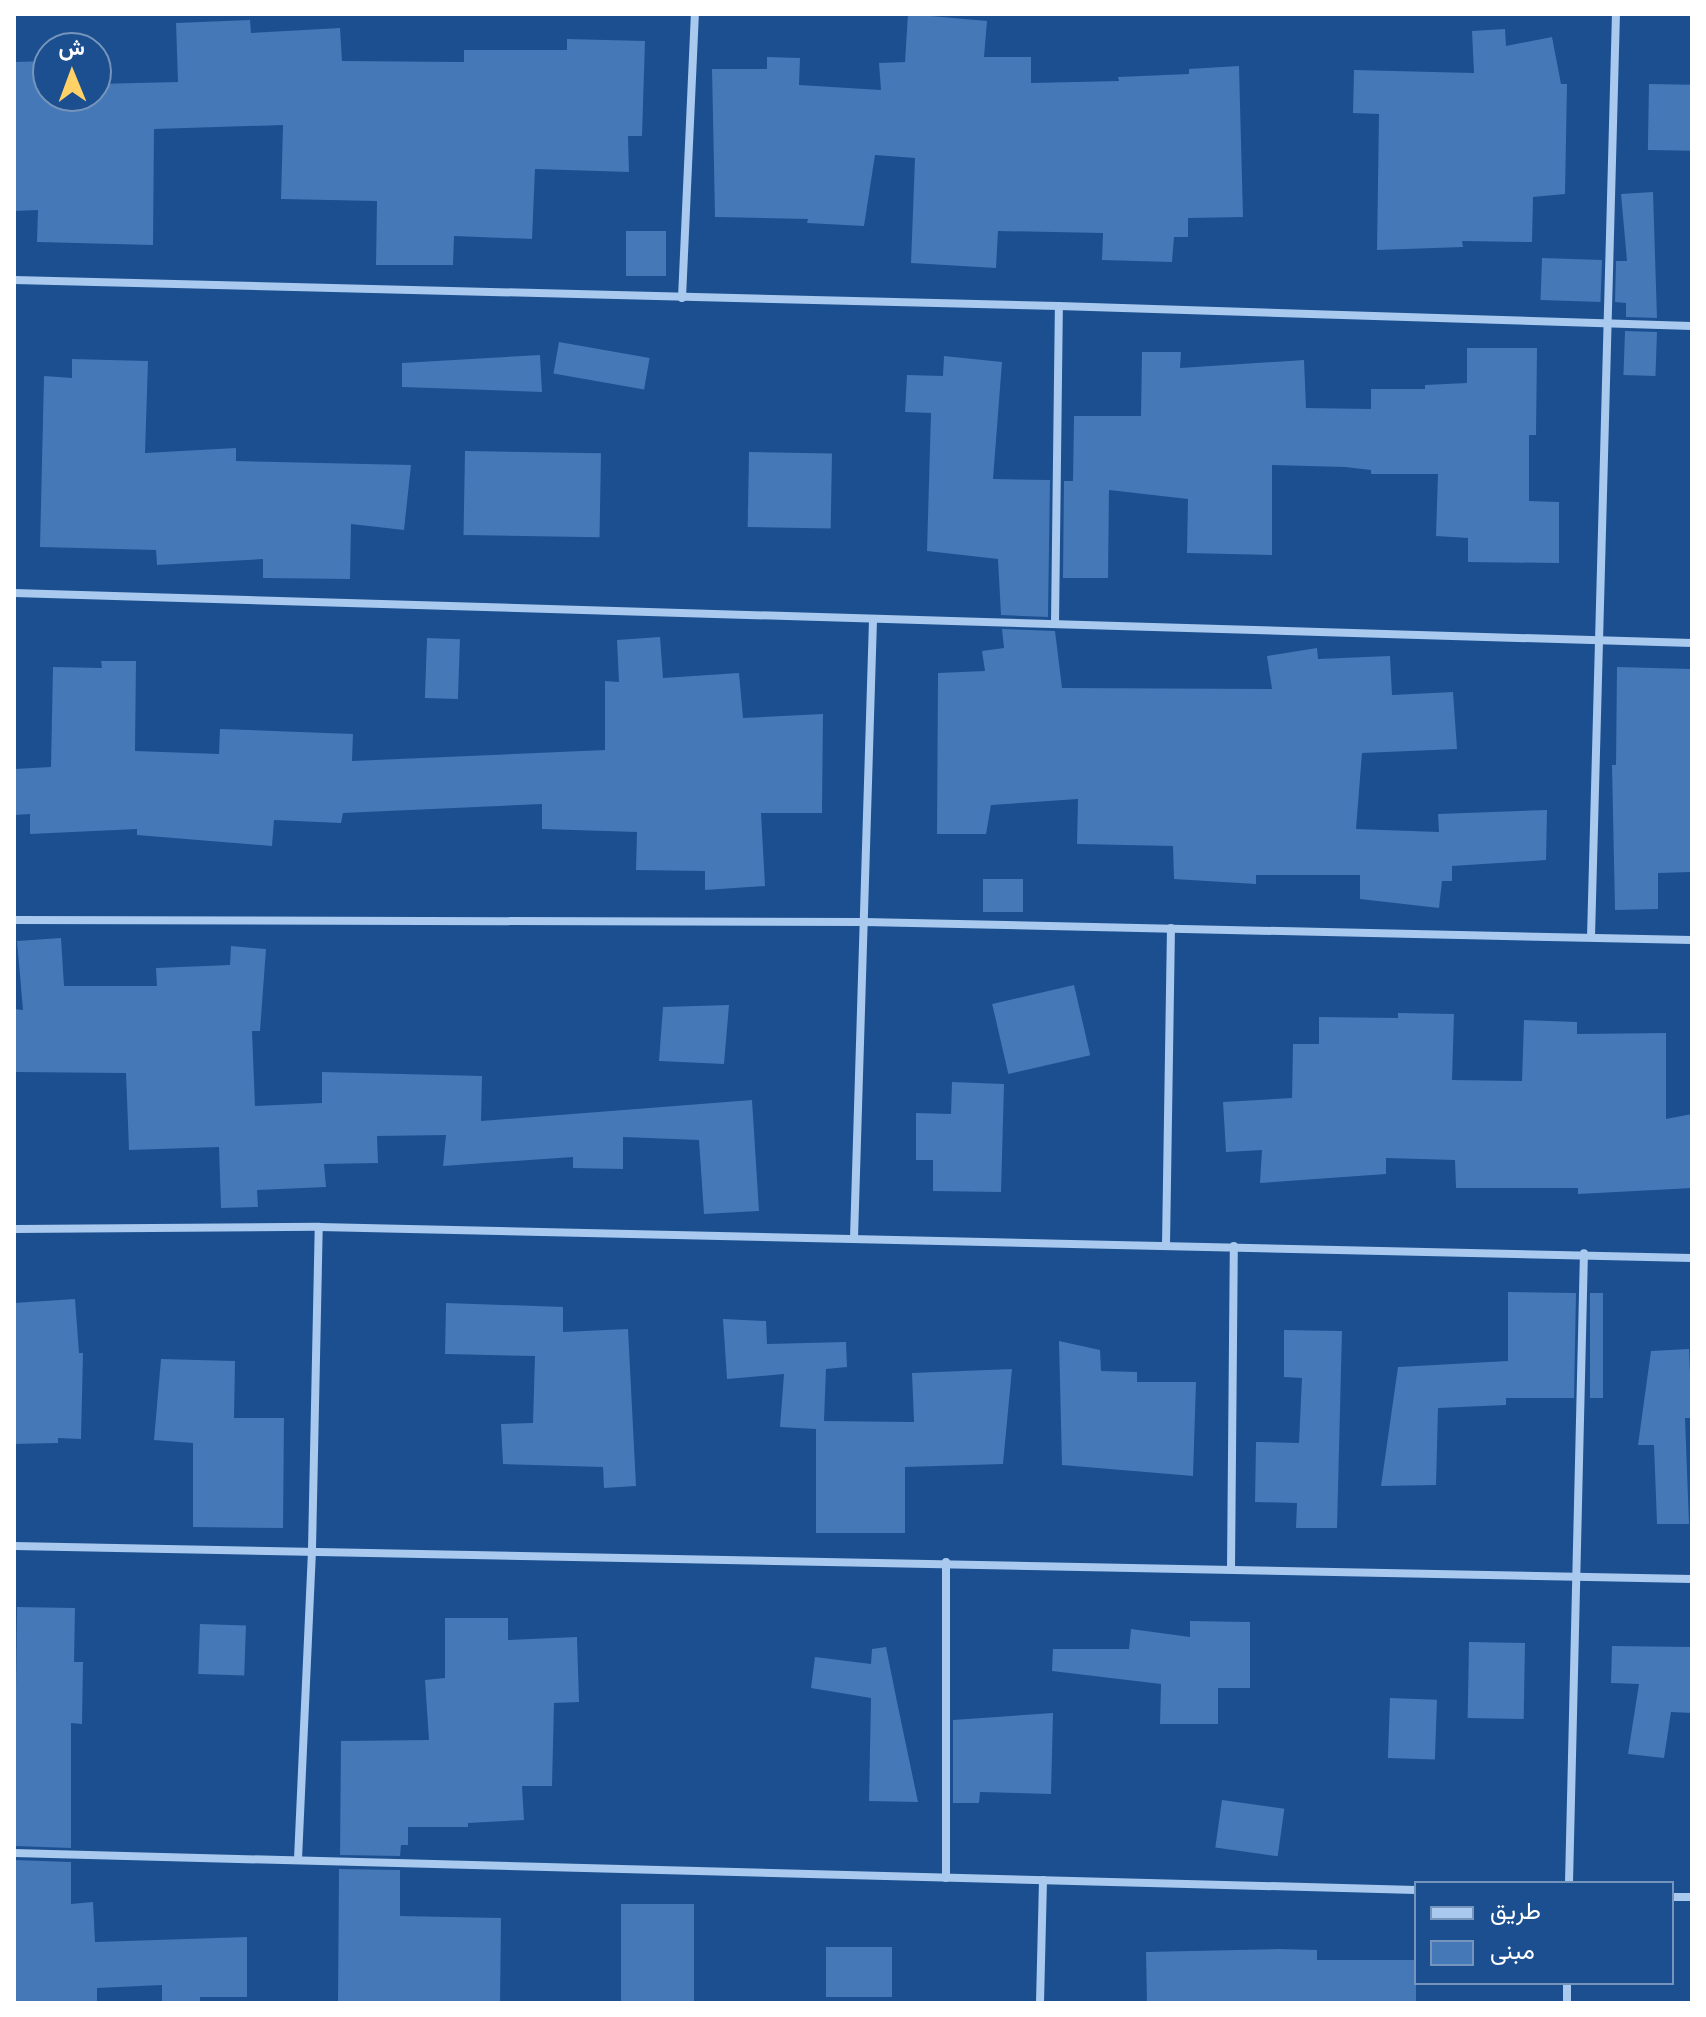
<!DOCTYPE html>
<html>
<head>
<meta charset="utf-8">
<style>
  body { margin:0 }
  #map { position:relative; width:1706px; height:2017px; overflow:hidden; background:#1b4f8f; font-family:Overpass,Vazirmatn,sans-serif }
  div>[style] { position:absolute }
  .building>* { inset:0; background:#4478b7; transform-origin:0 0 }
  .street>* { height:8px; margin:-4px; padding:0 4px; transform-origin:4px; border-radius:4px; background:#a9c9ee }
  span { translate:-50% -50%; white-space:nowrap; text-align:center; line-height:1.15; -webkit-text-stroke:7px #1b4f8f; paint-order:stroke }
  .frame { position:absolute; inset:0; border:16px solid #fff; pointer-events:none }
  .legend { position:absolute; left:1414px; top:1881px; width:260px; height:104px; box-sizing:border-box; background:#1b4f8f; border:2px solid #7695bc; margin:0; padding:10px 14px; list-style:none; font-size:24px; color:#fff }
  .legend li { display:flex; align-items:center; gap:16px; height:40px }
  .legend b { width:40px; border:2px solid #7695bc }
  .north { position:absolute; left:32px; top:32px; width:80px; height:80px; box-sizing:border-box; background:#1b4f8f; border:2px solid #7695bc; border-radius:50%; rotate:359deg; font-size:22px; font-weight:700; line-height:32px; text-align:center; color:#fff }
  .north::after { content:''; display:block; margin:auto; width:28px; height:36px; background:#ffd166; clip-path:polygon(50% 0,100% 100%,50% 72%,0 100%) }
</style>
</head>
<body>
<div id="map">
  <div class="building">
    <div style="clip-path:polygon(908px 14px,987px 21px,984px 57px,1031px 57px,1031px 83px,1119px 81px,1118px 77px,1189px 74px,1189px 69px,1239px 66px,1243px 217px,1188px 218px,1188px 237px,1174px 237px,1172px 262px,1102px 260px,1103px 233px,998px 231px,996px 268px,911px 263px,915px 158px,875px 155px,864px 226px,807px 223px,808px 219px,715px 217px,712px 69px,767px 69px,767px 57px,800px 58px,799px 85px,881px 90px,879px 63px,905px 62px)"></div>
    <div style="clip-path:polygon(250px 20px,251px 33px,340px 28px,342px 61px,464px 62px,464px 50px,567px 50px,567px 39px,645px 41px,642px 136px,628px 136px,629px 172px,535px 169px,532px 239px,454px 236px,453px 265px,376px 265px,377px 201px,281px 199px,283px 125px,154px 129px,153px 245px,37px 242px,38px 210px,14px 211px,14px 62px,48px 61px,48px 96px,96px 96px,96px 84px,178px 82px,176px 23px)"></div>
    <div style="clip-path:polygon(1505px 29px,1506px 46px,1552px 37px,1561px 84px,1567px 84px,1565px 194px,1533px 197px,1532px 242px,1462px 241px,1463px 247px,1377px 250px,1379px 114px,1353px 113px,1354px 70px,1474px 73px,1472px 31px)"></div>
    <div style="left:1649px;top:84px;width:43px;height:66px;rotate:1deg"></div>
    <div style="clip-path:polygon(1653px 192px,1657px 318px,1626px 317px,1626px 303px,1615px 302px,1616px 261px,1627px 261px,1621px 194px)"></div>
    <div style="left:626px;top:231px;width:40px;height:45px"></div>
    <div style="left:1542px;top:258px;width:60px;height:42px;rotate:2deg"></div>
    <div style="left:1625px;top:331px;width:32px;height:44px;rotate:2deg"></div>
    <div style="left:559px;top:342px;width:92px;height:32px;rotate:10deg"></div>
    <div style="clip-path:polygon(1467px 348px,1537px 348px,1536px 435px,1529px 435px,1529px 501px,1559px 502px,1559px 563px,1468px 562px,1468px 538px,1436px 536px,1438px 474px,1371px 474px,1371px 470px,1345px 467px,1272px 465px,1272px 555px,1187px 553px,1188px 499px,1109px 490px,1108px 578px,1063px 578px,1064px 481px,1073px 481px,1074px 416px,1141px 416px,1142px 352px,1181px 352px,1180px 368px,1304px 360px,1306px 408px,1371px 409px,1371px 389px,1425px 389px,1425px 385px,1467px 383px)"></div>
    <div style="clip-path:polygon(540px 355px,542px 392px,402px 387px,402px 363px)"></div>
    <div style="clip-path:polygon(944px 356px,1002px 362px,993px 479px,1050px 480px,1048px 617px,1001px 615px,998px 559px,927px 551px,931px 413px,905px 412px,907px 375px,943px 376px)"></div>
    <div style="clip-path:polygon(72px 359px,148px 361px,145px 453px,236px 448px,236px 461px,411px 465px,404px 530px,351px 524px,350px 579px,263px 578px,263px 559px,157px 565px,156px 550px,40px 547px,44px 376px,72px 378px)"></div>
    <div style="left:465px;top:451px;width:136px;height:84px;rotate:1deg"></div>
    <div style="left:749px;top:452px;width:83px;height:75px;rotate:1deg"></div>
    <div style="clip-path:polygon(1002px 629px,1055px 631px,1062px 688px,1272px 689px,1267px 656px,1317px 648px,1318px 659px,1390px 656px,1392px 695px,1453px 692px,1457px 749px,1362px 753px,1356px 829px,1439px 832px,1438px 814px,1547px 810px,1546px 860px,1452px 866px,1452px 881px,1442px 881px,1439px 908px,1360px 899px,1360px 875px,1256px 875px,1256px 884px,1174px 879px,1173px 846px,1077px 844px,1078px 799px,991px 805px,986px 834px,937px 834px,938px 673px,985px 671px,982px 651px,1004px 648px)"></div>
    <div style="clip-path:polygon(660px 637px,663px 678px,739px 673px,743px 718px,823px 714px,822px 813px,761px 813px,765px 886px,705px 890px,705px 871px,636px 870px,637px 832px,542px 829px,542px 804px,343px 813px,341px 823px,274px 820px,272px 846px,137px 835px,137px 829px,30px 834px,30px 814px,14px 815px,14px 769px,51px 767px,53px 667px,102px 668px,101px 661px,136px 661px,135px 751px,219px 754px,220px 729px,353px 734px,352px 761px,605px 750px,605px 681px,619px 682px,617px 640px)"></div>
    <div style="left:427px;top:638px;width:33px;height:60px;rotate:2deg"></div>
    <div style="clip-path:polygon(1617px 667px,1692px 669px,1692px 872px,1658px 873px,1658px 909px,1615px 910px,1612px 765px,1616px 765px)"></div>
    <div style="left:983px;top:879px;width:40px;height:33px"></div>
    <div style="clip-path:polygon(61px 938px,64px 986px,157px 986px,156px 968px,230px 965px,231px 946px,266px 949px,260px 1031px,252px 1031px,255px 1106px,322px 1103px,322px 1072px,482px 1076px,481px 1121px,752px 1100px,759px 1211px,704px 1214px,699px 1140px,623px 1137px,623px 1169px,573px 1168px,573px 1157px,443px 1166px,446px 1135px,377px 1136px,378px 1163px,324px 1164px,326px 1187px,257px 1190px,258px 1207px,221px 1208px,219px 1147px,129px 1150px,126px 1073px,14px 1072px,14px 1009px,23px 1010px,17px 941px)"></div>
    <div style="left:1074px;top:985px;width:72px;height:84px;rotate:77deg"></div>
    <div style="clip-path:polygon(729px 1005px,724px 1064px,659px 1061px,663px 1007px)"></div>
    <div style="clip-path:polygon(1398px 1013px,1454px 1014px,1452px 1080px,1522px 1081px,1524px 1020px,1577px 1022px,1577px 1034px,1666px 1033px,1666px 1119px,1692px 1114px,1692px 1188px,1578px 1194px,1578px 1188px,1456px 1188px,1455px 1160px,1386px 1158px,1386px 1174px,1260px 1183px,1262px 1150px,1226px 1152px,1223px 1102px,1292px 1098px,1293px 1044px,1319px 1044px,1319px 1017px,1398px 1018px)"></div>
    <div style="clip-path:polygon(952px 1082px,1004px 1084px,1001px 1192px,933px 1191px,933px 1160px,916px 1160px,916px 1113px,951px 1114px)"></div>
    <div style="clip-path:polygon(1508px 1292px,1576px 1293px,1574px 1398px,1506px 1398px,1506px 1405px,1438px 1408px,1436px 1485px,1381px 1486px,1398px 1367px,1508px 1361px)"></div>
    <div style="left:1590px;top:1293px;width:13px;height:105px"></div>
    <div style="clip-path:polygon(75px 1299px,79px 1353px,83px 1353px,81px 1439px,58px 1438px,58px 1443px,14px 1444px,14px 1303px)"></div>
    <div style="clip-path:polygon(446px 1303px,563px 1307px,563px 1332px,628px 1329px,636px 1486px,604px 1488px,603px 1467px,503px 1464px,501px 1424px,533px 1423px,535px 1356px,445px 1354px)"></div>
    <div style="clip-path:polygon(723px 1319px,766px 1321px,767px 1344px,846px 1342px,847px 1367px,826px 1369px,824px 1421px,914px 1422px,912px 1373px,1012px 1369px,1003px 1464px,905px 1467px,905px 1533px,816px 1533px,816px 1429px,780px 1427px,784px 1374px,727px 1379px)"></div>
    <div style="clip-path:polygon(1284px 1330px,1342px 1331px,1337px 1528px,1296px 1528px,1297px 1503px,1255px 1502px,1256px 1442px,1299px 1443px,1302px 1378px,1284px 1377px)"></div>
    <div style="clip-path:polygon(1059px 1341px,1100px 1350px,1101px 1371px,1137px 1372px,1137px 1382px,1196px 1382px,1193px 1476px,1062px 1465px)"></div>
    <div style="clip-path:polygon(1689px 1349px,1692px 1418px,1685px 1418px,1689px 1524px,1657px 1524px,1654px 1445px,1638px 1445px,1651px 1351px)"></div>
    <div style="clip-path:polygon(161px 1359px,235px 1361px,234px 1418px,284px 1418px,283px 1528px,193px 1527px,193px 1443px,154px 1440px)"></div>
    <div style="clip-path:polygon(17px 1607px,75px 1608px,74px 1662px,83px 1662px,82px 1724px,71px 1723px,71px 1848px,14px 1846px)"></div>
    <div style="clip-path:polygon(445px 1618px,508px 1618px,508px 1640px,577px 1637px,579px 1702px,554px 1703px,552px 1786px,522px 1786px,524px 1820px,468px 1823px,468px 1827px,408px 1827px,408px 1845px,401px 1845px,400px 1856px,340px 1855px,341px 1741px,429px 1740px,425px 1680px,445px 1678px)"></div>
    <div style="clip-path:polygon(1190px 1621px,1250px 1622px,1250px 1688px,1218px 1688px,1218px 1724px,1160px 1724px,1161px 1684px,1052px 1671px,1053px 1649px,1129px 1649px,1131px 1629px,1190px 1637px)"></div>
    <div style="left:200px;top:1624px;width:46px;height:50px;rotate:2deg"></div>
    <div style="left:1469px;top:1642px;width:56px;height:76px;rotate:1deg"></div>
    <div style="clip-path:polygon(1612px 1646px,1692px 1647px,1692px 1713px,1671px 1712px,1664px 1758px,1628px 1754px,1639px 1684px,1611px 1683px)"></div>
    <div style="clip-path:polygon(886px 1647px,897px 1702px,918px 1802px,869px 1801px,871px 1698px,811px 1688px,815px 1657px,871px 1664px,872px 1649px)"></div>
    <div style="left:1390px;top:1698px;width:47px;height:60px;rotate:2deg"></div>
    <div style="clip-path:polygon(1053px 1713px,1051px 1794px,980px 1792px,979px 1803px,953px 1803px,953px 1720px)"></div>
    <div style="left:1222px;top:1800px;width:63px;height:48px;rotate:8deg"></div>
    <div style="clip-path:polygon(14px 1860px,71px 1862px,71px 1904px,93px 1902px,95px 1942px,247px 1937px,247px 1997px,200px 1997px,200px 2003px,162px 2003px,162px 1985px,97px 1988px,97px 2003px,14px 2003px)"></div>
    <div style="clip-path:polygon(339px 1869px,400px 1870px,400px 1916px,501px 1918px,500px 2003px,338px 2003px)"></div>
    <div style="left:621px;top:1904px;width:73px;height:99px"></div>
    <div style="left:826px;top:1947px;width:66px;height:50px"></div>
    <div style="clip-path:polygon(1278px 1949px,1317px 1950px,1317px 1960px,1416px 1960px,1416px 2003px,1147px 2003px,1146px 1952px)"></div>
  </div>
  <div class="street">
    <div style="left:14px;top:280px;width:1045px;rotate:1.43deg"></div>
    <div style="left:1059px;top:306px;width:633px;rotate:1.81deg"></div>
    <div style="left:682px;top:298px;width:284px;rotate:-87.4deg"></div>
    <div style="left:14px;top:593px;width:1679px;rotate:1.71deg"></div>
    <div style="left:1055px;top:624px;width:318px;rotate:-89.3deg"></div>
    <div style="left:14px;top:920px;width:850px;rotate:0.13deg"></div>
    <div style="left:864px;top:922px;width:828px;rotate:1.25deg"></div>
    <div style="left:1591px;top:937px;width:923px;rotate:-88.45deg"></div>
    <div style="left:14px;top:1229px;width:305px;rotate:-0.4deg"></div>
    <div style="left:319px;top:1227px;width:1373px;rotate:1.29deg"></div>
    <div style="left:854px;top:1238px;width:619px;rotate:-88.24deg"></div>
    <div style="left:1166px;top:1245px;width:317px;rotate:-89.1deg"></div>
    <div style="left:14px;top:1546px;width:1678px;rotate:1.13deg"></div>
    <div style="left:946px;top:1562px;width:316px;rotate:90deg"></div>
    <div style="left:1231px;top:1569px;width:323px;rotate:-89.5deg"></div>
    <div style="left:14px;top:1853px;width:1402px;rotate:1.51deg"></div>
    <div style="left:298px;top:1859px;width:310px;rotate:-87.4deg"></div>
    <div style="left:312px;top:1549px;width:322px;rotate:-88.8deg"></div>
    <div style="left:1569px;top:1883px;width:630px;rotate:-88.64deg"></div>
    <div style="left:1672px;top:1897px;width:20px"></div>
    <div style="left:1040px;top:2003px;width:123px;rotate:-88.6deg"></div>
    <div style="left:1567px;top:2003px;width:20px;rotate:-90deg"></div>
  </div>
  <div class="frame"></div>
  <ul class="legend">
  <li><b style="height:10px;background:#a9c9ee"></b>طريق</li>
  <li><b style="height:22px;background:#4478b7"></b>مبنى</li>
  </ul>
  <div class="north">ش</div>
</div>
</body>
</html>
